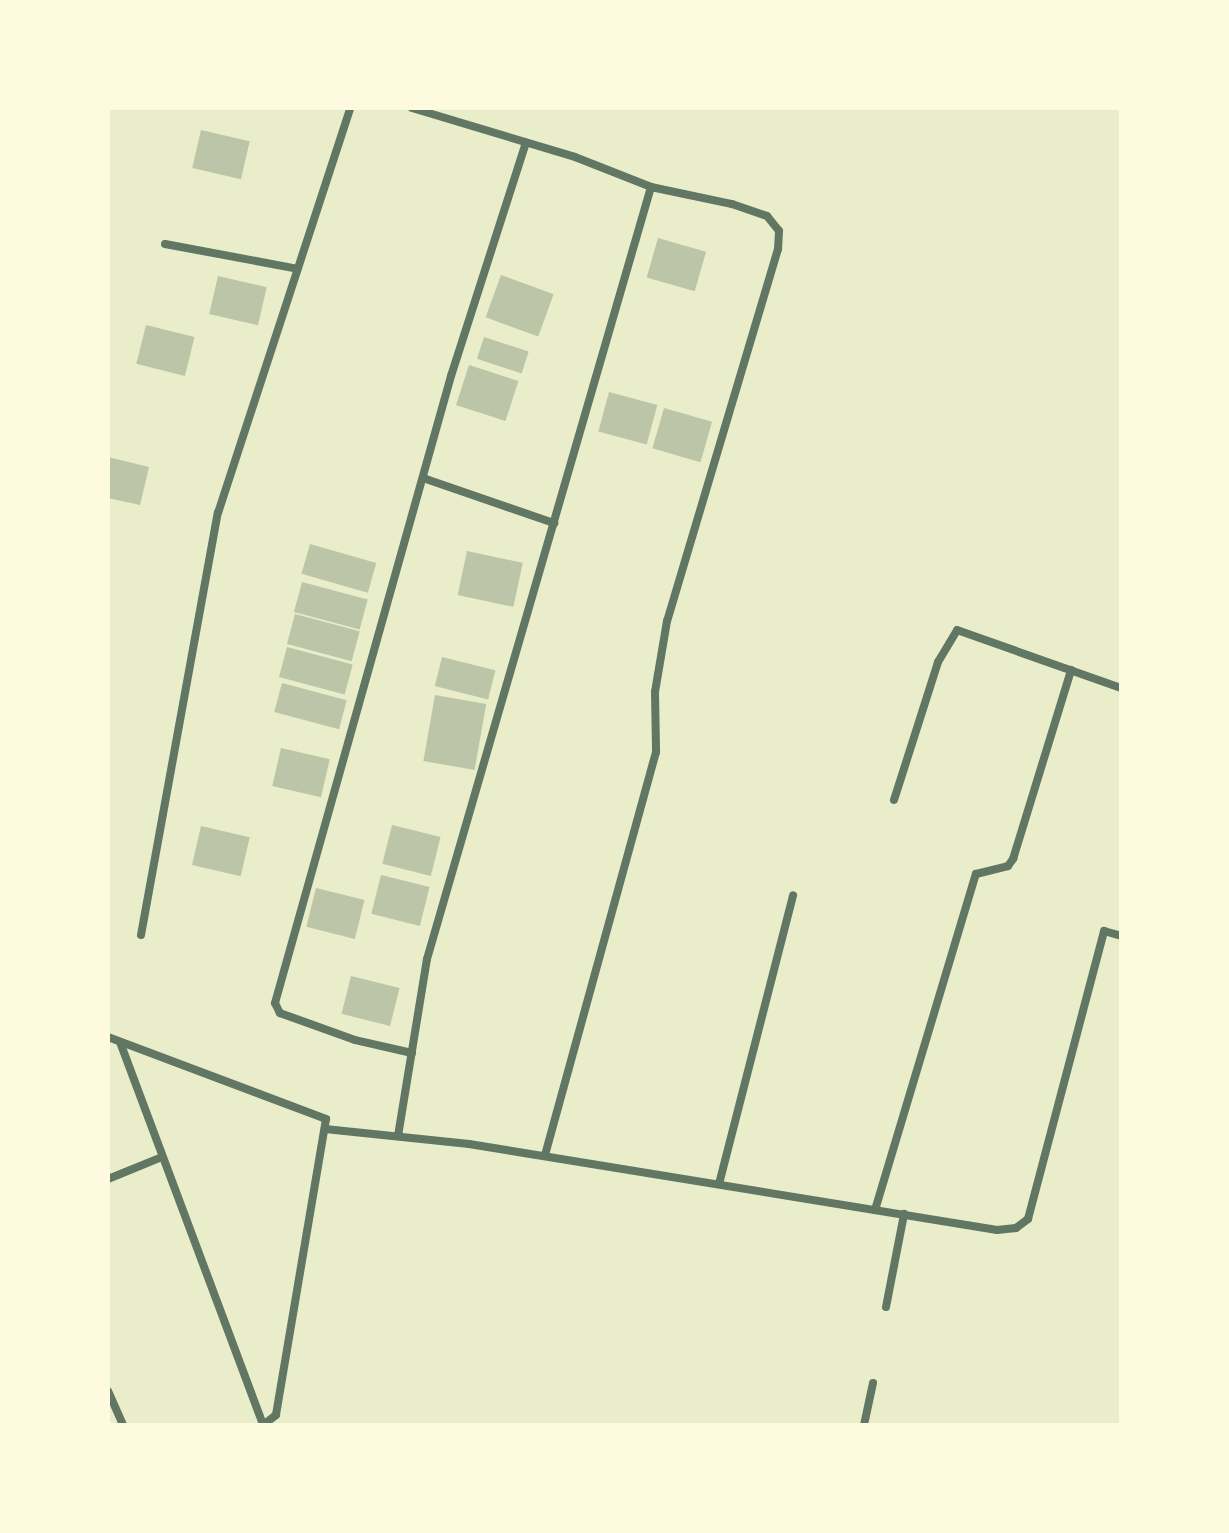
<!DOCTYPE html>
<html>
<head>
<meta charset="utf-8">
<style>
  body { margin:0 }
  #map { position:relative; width:1229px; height:1533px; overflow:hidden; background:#e9edc9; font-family:"Varela Round",sans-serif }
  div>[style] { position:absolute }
  .building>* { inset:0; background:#bcc5a7; transform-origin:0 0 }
  .minor>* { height:8px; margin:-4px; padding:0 4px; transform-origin:4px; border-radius:4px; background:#617663 }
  span { translate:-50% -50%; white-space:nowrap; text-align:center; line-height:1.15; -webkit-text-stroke:7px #fefae0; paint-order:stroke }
  .frame { position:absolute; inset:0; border:110px solid #fefae0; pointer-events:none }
</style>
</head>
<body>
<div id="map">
  <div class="building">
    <div style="left:201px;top:130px;width:50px;height:39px;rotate:13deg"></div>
    <div style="left:658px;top:238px;width:50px;height:41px;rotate:16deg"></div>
    <div style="left:501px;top:275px;width:56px;height:45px;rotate:20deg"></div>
    <div style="left:218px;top:276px;width:50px;height:39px;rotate:13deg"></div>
    <div style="left:146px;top:325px;width:50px;height:40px;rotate:14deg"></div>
    <div style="left:484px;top:337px;width:47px;height:23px;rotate:18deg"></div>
    <div style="left:469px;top:365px;width:52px;height:42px;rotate:18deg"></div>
    <div style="left:609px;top:392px;width:50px;height:41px;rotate:15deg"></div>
    <div style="left:664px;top:408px;width:50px;height:42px;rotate:16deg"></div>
    <div style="clip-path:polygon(108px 457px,149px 467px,140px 505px,108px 498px)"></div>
    <div style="left:310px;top:544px;width:69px;height:31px;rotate:16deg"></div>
    <div style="left:467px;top:551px;width:57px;height:45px;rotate:12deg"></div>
    <div style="left:302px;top:582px;width:68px;height:31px;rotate:15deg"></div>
    <div style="left:295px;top:614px;width:67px;height:31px;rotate:15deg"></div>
    <div style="left:287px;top:647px;width:68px;height:31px;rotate:15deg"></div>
    <div style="left:442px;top:657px;width:55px;height:30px;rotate:14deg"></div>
    <div style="left:282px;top:683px;width:67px;height:30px;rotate:15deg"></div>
    <div style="left:435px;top:695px;width:52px;height:67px;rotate:10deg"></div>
    <div style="left:281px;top:748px;width:50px;height:39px;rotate:13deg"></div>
    <div style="left:392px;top:825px;width:50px;height:40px;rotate:14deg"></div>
    <div style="left:201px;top:826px;width:50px;height:40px;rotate:13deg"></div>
    <div style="left:381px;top:875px;width:50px;height:40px;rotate:14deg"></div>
    <div style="left:316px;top:888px;width:50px;height:40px;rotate:14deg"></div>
    <div style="left:351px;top:976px;width:50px;height:39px;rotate:14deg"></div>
  </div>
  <div class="minor">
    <div style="left:412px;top:108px;width:170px;rotate:16.7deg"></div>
    <div style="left:575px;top:157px;width:82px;rotate:21.5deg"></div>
    <div style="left:651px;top:187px;width:83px;rotate:11.9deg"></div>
    <div style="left:732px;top:204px;width:37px;rotate:19deg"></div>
    <div style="left:767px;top:216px;width:19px;rotate:51deg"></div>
    <div style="left:779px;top:231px;width:18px;rotate:93deg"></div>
    <div style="left:778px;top:249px;width:388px;rotate:106.6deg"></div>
    <div style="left:667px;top:621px;width:72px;rotate:99.6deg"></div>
    <div style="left:655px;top:692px;width:60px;rotate:89deg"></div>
    <div style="left:656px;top:752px;width:419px;rotate:105.4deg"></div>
    <div style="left:165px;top:244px;width:135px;rotate:10.6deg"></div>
    <div style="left:423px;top:478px;width:139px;rotate:19deg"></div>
    <div style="left:894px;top:800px;width:145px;rotate:-72.3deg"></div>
    <div style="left:938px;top:662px;width:37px;rotate:-59deg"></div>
    <div style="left:957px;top:630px;width:174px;rotate:19.5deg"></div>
    <div style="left:141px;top:935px;width:429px;rotate:-79.7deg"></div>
    <div style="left:218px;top:513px;width:426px;rotate:-71.9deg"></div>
    <div style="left:108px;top:1037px;width:233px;rotate:20.6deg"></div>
    <div style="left:326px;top:1119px;width:300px;rotate:99.6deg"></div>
    <div style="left:276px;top:1415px;width:16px;rotate:142deg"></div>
    <div style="left:120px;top:1042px;width:409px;rotate:69.5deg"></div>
    <div style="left:412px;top:1053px;width:58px;rotate:-167.2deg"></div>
    <div style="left:355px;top:1040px;width:80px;rotate:-160.2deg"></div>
    <div style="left:280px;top:1013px;width:11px;rotate:-117deg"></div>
    <div style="left:275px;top:1003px;width:651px;rotate:-74.32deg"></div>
    <div style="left:451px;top:376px;width:245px;rotate:-72.2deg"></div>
    <div style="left:325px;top:1129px;width:145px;rotate:5.9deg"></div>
    <div style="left:469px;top:1144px;width:535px;rotate:9.25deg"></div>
    <div style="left:997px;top:1230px;width:19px;rotate:-6deg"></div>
    <div style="left:1016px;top:1228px;width:15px;rotate:-37deg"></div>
    <div style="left:1028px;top:1219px;width:298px;rotate:-75.2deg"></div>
    <div style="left:1104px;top:931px;width:18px;rotate:16deg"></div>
    <div style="left:398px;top:1136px;width:179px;rotate:-80.7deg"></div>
    <div style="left:427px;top:959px;width:804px;rotate:-73.82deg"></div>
    <div style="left:108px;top:1179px;width:58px;rotate:-22.2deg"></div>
    <div style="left:719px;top:1184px;width:298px;rotate:-75.6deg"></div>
    <div style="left:875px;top:1210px;width:351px;rotate:-73.3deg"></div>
    <div style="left:976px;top:874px;width:33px;rotate:-14deg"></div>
    <div style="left:1008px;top:866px;width:9px;rotate:-54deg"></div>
    <div style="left:1013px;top:859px;width:198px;rotate:-72.9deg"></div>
    <div style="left:886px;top:1307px;width:95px;rotate:-79deg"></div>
    <div style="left:108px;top:1391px;width:37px;rotate:66deg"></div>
    <div style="left:864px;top:1425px;width:43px;rotate:-77.9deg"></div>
  </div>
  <div class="frame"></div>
</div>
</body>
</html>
